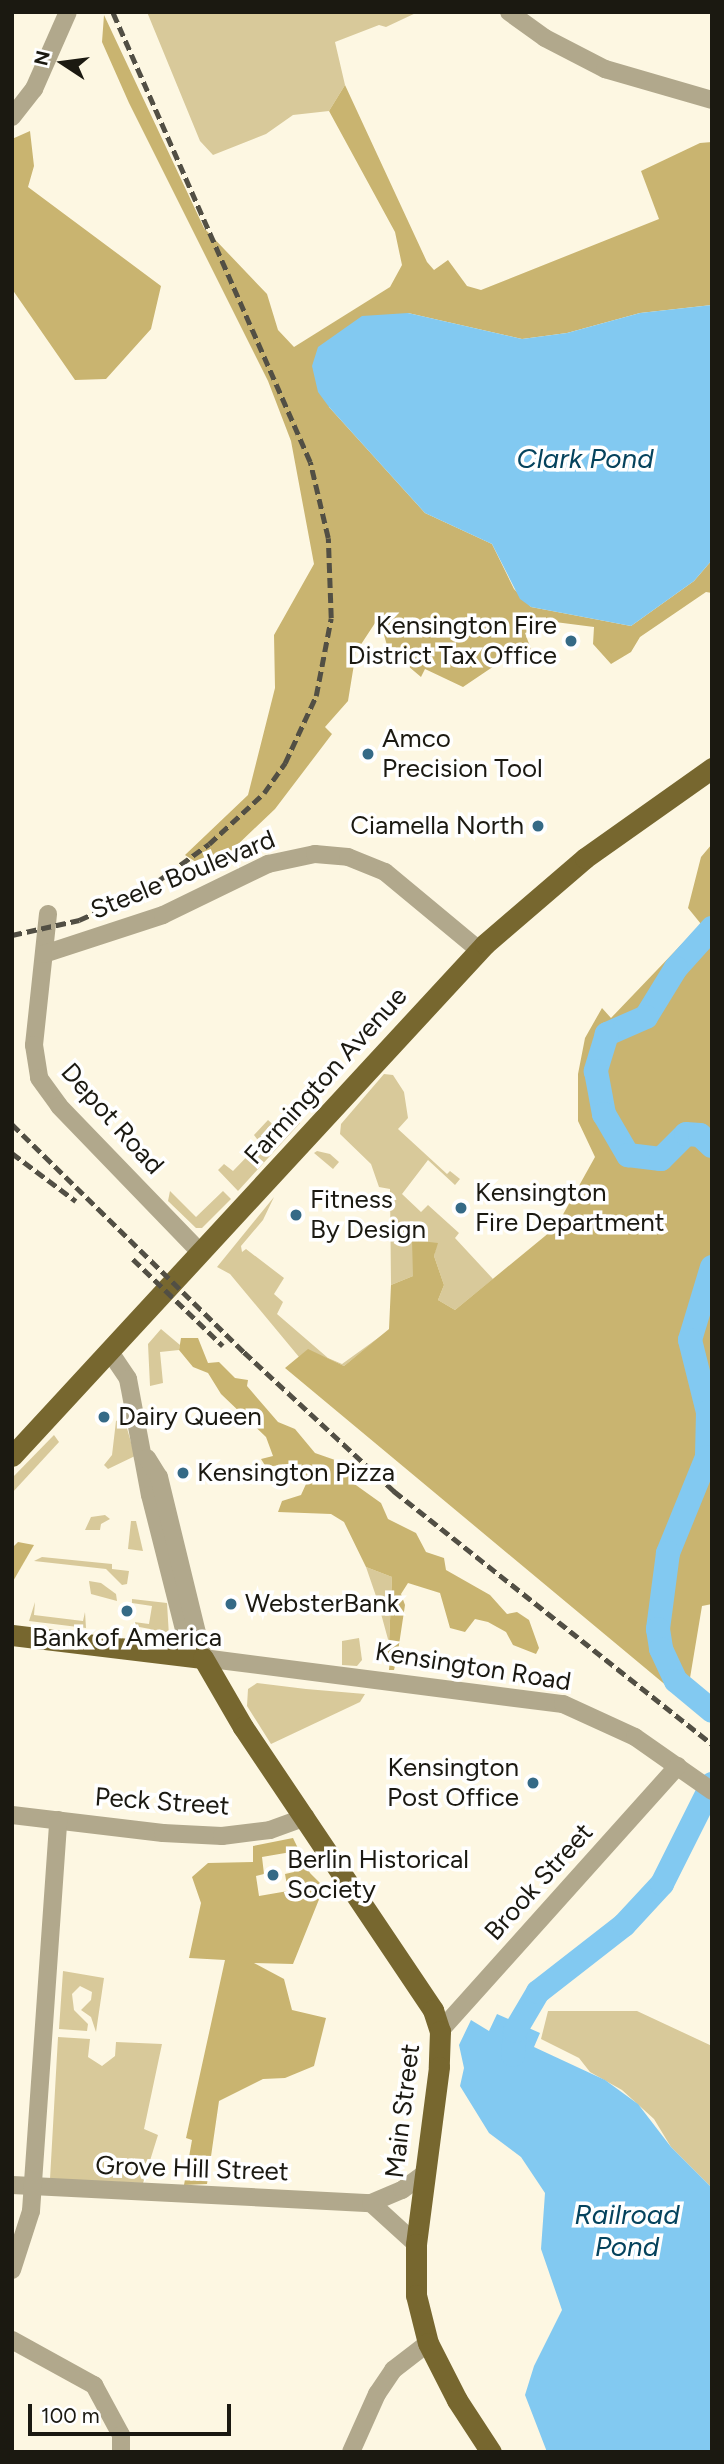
<!DOCTYPE html>
<html>
<head>
<meta charset="utf-8">
<style>
  body { margin:0 }
  #map { position:relative; width:724px; height:2464px; overflow:hidden; background:#fdf7e2; font-family:Figtree,sans-serif }
  div>[style] { position:absolute }
  .green>* { inset:0; background:#d8c99a }
  .forest>* { inset:0; background:#c9b470 }
  .water>* { inset:0; background:#82c9f1 }
  .river>* { height:24px; margin:-12px; padding:0 12px; transform-origin:12px; border-radius:12px; background:#82c9f1 }
  .minor>* { height:18px; margin:-9px; padding:0 9px; transform-origin:9px; border-radius:9px; background:#b1a88c }
  .major>* { height:21px; margin:-10.5px; padding:0 10.5px; transform-origin:10.5px; border-radius:10.5px; background:#77672f }
  .rail>* { height:4.5px; margin-top:-2.25px; transform-origin:0; background:repeating-linear-gradient(90deg,#524f44 0 10px,transparent 0 15px) }
  .dots>* { width:19px; height:19px; translate:-50% -50%; box-sizing:border-box; border:4px solid #fff; border-radius:50% }
  span { translate:-50% -50%; white-space:nowrap; text-align:center; line-height:1.15; -webkit-text-stroke:7px #fff; paint-order:stroke }
  .poi-label { font-size:26px; color:#1b1911 }
  .right { translate:-100% -50%; text-align:right }
  .left { translate:0 -50%; text-align:left }
  .street-label { font-size:26px; color:#1b1911 }
  .water-label { font-size:28px; color:#05435d; font-style:italic }
  .frame { position:absolute; inset:0; border:14px solid #1b1911; pointer-events:none }
  .north { position:absolute; left:28px; top:28px; width:70px; height:70px; -webkit-text-stroke:5px #fff; paint-order:stroke; rotate:283deg; font-size:19px; font-weight:700; line-height:28px; text-align:center; color:#1b1911 }
  .north::after { content:''; display:block; margin:auto; width:24px; height:32px; background:#1b1911; clip-path:polygon(50% 0,100% 100%,50% 72%,0 100%) }
  .scale { position:absolute; left:28px; top:2404px; width:203px; height:32px; box-sizing:border-box; border:4px solid #1b1911; border-top:0; padding-left:9px; font-size:21px; line-height:24px; white-space:nowrap; color:#1b1911; -webkit-text-stroke:5px #fff; paint-order:stroke }
</style>
</head>
<body>
<div id="map">
  <div class="green">
    <div style="clip-path:polygon(147px 12px,418px 12px,386px 27px,379px 25px,335px 42px,345px 85px,329px 111px,293px 115px,266px 134px,213px 155px,200px 141px)"></div>
    <div style="clip-path:polygon(384px 1074px,393px 1075px,404px 1092px,408px 1118px,398px 1129px,447px 1174px,450px 1171px,460px 1179px,455px 1185px,428px 1160px,402px 1194px,421px 1212px,428px 1205px,459px 1233px,455px 1238px,493px 1279px,455px 1310px,438px 1300px,444px 1285px,434px 1256px,437px 1243px,413px 1276px,391px 1285px,390px 1189px,379px 1187px,371px 1164px,340px 1134px,341px 1124px)"></div>
    <div style="clip-path:polygon(290px 1115px,300px 1123px,238px 1191px,218px 1170px,224px 1164px,233px 1171px,260px 1143px,254px 1135px,268px 1120px,278px 1129px)"></div>
    <div style="clip-path:polygon(317px 1151px,330px 1154px,339px 1162px,333px 1169px,314px 1153px)"></div>
    <div style="clip-path:polygon(170px 1191px,196px 1217px,223px 1191px,231px 1199px,202px 1228px,196px 1228px,168px 1201px)"></div>
    <div style="clip-path:polygon(274px 1197px,263px 1220px,241px 1246px,242px 1252px,246px 1249px,284px 1278px,274px 1294px,283px 1302px,277px 1314px,328px 1358px,342px 1364px,385px 1333px,344px 1366px,308px 1350px,299px 1357px,230px 1274px,217px 1267px)"></div>
    <div style="clip-path:polygon(161px 1329px,180px 1345px,179px 1350px,160px 1352px,163px 1383px,150px 1386px,148px 1344px)"></div>
    <div style="clip-path:polygon(124px 1418px,135px 1456px,108px 1469px,104px 1465px,112px 1455px,116px 1421px)"></div>
    <div style="clip-path:polygon(54px 1435px,59px 1442px,12px 1493px,12px 1478px)"></div>
    <div style="clip-path:polygon(105px 1515px,110px 1519px,101px 1524px,100px 1530px,85px 1530px,91px 1517px)"></div>
    <div style="clip-path:polygon(131px 1521px,136px 1521px,143px 1551px,128px 1549px)"></div>
    <div style="clip-path:polygon(42px 1557px,112px 1564px,112px 1569px,129px 1571px,127px 1584px,122px 1585px,106px 1569px,34px 1561px)"></div>
    <div style="clip-path:polygon(366px 1567px,392px 1577px,389px 1643px,377px 1599px)"></div>
    <div style="clip-path:polygon(89px 1581px,101px 1583px,116px 1594px,117px 1601px,91px 1594px)"></div>
    <div style="clip-path:polygon(132px 1599px,167px 1603px,169px 1636px,155px 1637px,150px 1629px,134px 1626px,134px 1622px,149px 1624px,152px 1606px,132px 1603px)"></div>
    <div style="clip-path:polygon(35px 1602px,34px 1615px,83px 1621px,85px 1612px,86px 1628px,29px 1621px)"></div>
    <div style="clip-path:polygon(359px 1638px,362px 1660px,357px 1666px,342px 1665px,342px 1641px)"></div>
    <div style="clip-path:polygon(257px 1683px,306px 1689px,365px 1694px,360px 1702px,271px 1744px,247px 1706px,248px 1689px)"></div>
    <div style="clip-path:polygon(63px 1971px,104px 1978px,96px 2032px,91px 2017px,81px 2010px,91px 2000px,92px 1992px,80px 1986px,72px 1994px,74px 2010px,88px 2024px,87px 2031px,59px 2029px)"></div>
    <div style="clip-path:polygon(548px 2011px,637px 2011px,712px 2046px,712px 2188px,671px 2147px,654px 2119px,622px 2090px,590px 2072px,579px 2058px,541px 2039px)"></div>
    <div style="clip-path:polygon(58px 2037px,90px 2039px,88px 2057px,102px 2066px,115px 2056px,116px 2042px,162px 2044px,144px 2129px,158px 2135px,143px 2183px,50px 2179px)"></div>
  </div>
  <div class="forest">
    <div style="clip-path:polygon(104px 15px,204px 228px,267px 294px,278px 330px,294px 347px,390px 287px,402px 265px,395px 232px,329px 111px,345px 85px,427px 262px,434px 270px,448px 260px,467px 286px,481px 290px,659px 219px,641px 171px,700px 143px,712px 142px,712px 305px,640px 313px,567px 333px,522px 339px,408px 313px,329px 407px,425px 513px,492px 544px,514px 589px,531px 607px,631px 626px,694px 581px,712px 560px,712px 593px,706px 592px,640px 637px,631px 652px,611px 664px,593px 644px,594px 627px,555px 622px,525px 633px,536px 663px,521px 667px,512px 654px,463px 687px,425px 669px,421px 677px,388px 649px,379px 617px,356px 652px,348px 701px,325px 727px,332px 734px,275px 809px,210px 871px,185px 855px,248px 795px,275px 688px,274px 635px,314px 564px,291px 441px,268px 381px,129px 103px,102px 42px)"></div>
    <div style="clip-path:polygon(30px 131px,34px 166px,28px 187px,161px 286px,151px 329px,106px 379px,75px 380px,12px 289px,12px 139px)"></div>
    <div style="clip-path:polygon(712px 844px,712px 1604px,702px 1606px,686px 1702px,285px 1368px,308px 1349px,344px 1366px,389px 1329px,391px 1285px,413px 1276px,412px 1240px,438px 1243px,434px 1256px,444px 1285px,438px 1300px,455px 1310px,556px 1227px,595px 1157px,578px 1121px,578px 1074px,585px 1038px,602px 1008px,611px 1018px,701px 924px,688px 908px,701px 857px)"></div>
    <div style="clip-path:polygon(181px 1338px,198px 1338px,208px 1363px,219px 1362px,235px 1378px,248px 1380px,247px 1386px,278px 1422px,295px 1429px,315px 1453px,335px 1460px,352px 1474px,353px 1483px,381px 1503px,388px 1519px,416px 1533px,426px 1552px,444px 1558px,446px 1570px,490px 1595px,507px 1614px,517px 1612px,529px 1620px,539px 1648px,536px 1654px,513px 1645px,506px 1632px,488px 1622px,475px 1619px,465px 1632px,450px 1628px,440px 1593px,408px 1583px,401px 1594px,405px 1605px,397px 1658px,394px 1670px,389px 1670px,390px 1659px,380px 1653px,389px 1643px,392px 1577px,366px 1567px,344px 1522px,331px 1514px,278px 1512px,282px 1501px,301px 1495px,306px 1484px,295px 1463px,266px 1467px,261px 1459px,273px 1456px,266px 1437px,221px 1394px,208px 1373px,193px 1367px,179px 1350px)"></div>
    <div style="clip-path:polygon(18px 1542px,34px 1545px,12px 1583px,12px 1548px)"></div>
    <div style="clip-path:polygon(evenodd,293px 1838px,310px 1873px,324px 1887px,293px 1964px,254px 1963px,284px 1979px,292px 2010px,326px 2018px,314px 2066px,285px 2078px,263px 2079px,219px 2101px,207px 2184px,184px 2185px,192px 2140px,186px 2138px,225px 1960px,189px 1958px,201px 1903px,192px 1877px,208px 1863px,253px 1862px,253px 1846px,293px 1838px,291px 1852px,294px 1872px,285px 1874px,288px 1891px,259px 1896px,256px 1876px,264px 1874px,262px 1857px,291px 1852px)"></div>
  </div>
  <div class="water">
    <div style="clip-path:polygon(712px 305px,712px 560px,694px 581px,631px 626px,531px 607px,520px 599px,492px 544px,425px 513px,329px 407px,318px 392px,312px 366px,318px 347px,362px 316px,408px 313px,522px 339px,567px 333px,640px 313px)"></div>
    <div style="clip-path:polygon(497px 2014px,540px 2033px,534px 2047px,605px 2080px,638px 2104px,671px 2147px,712px 2188px,712px 2452px,547px 2452px,525px 2395px,534px 2366px,562px 2310px,541px 2249px,545px 2193px,521px 2157px,489px 2133px,460px 2086px,464px 2068px,459px 2045px,471px 2020px,489px 2031px)"></div>
  </div>
  <div class="river">
    <div style="left:712px;top:928px;width:54px;rotate:132deg"></div>
    <div style="left:676px;top:968px;width:57px;rotate:121.5deg"></div>
    <div style="left:646px;top:1017px;width:43px;rotate:156.4deg"></div>
    <div style="left:607px;top:1034px;width:39px;rotate:107deg"></div>
    <div style="left:596px;top:1071px;width:44px;rotate:79.5deg"></div>
    <div style="left:604px;top:1114px;width:48px;rotate:59.7deg"></div>
    <div style="left:628px;top:1155px;width:33px;rotate:7deg"></div>
    <div style="left:661px;top:1159px;width:35px;rotate:-45deg"></div>
    <div style="left:686px;top:1134px;width:14px;rotate:4deg"></div>
    <div style="left:700px;top:1135px;width:16px;rotate:43deg"></div>
    <div style="left:712px;top:1267px;width:76px;rotate:106.8deg"></div>
    <div style="left:690px;top:1340px;width:74px;rotate:76deg"></div>
    <div style="left:708px;top:1412px;width:45px;rotate:91.3deg"></div>
    <div style="left:707px;top:1457px;width:104px;rotate:112.1deg"></div>
    <div style="left:668px;top:1553px;width:77px;rotate:97.5deg"></div>
    <div style="left:658px;top:1629px;width:20px;rotate:81deg"></div>
    <div style="left:661px;top:1649px;width:35px;rotate:65deg"></div>
    <div style="left:676px;top:1681px;width:47px;rotate:39.8deg"></div>
    <div style="left:513px;top:2055px;width:24px;rotate:-85deg"></div>
    <div style="left:515px;top:2031px;width:45px;rotate:-59.5deg"></div>
    <div style="left:538px;top:1992px;width:109px;rotate:-37.9deg"></div>
    <div style="left:624px;top:1925px;width:56px;rotate:-47.2deg"></div>
    <div style="left:662px;top:1884px;width:112px;rotate:-63.4deg"></div>
  </div>
  <div class="minor">
    <div style="left:509px;top:12px;width:44px;rotate:35.8deg"></div>
    <div style="left:545px;top:38px;width:68px;rotate:27.3deg"></div>
    <div style="left:605px;top:69px;width:111px;rotate:16.2deg"></div>
    <div style="left:12px;top:117px;width:36px;rotate:-52deg"></div>
    <div style="left:34px;top:89px;width:84px;rotate:-66.2deg"></div>
    <div style="left:48px;top:914px;width:132px;rotate:96.1deg"></div>
    <div style="left:34px;top:1045px;width:33px;rotate:81deg"></div>
    <div style="left:39px;top:1078px;width:34px;rotate:54deg"></div>
    <div style="left:59px;top:1106px;width:204px;rotate:46deg"></div>
    <div style="left:44px;top:954px;width:125px;rotate:-18.1deg"></div>
    <div style="left:163px;top:915px;width:117px;rotate:-25.9deg"></div>
    <div style="left:268px;top:864px;width:48px;rotate:-12deg"></div>
    <div style="left:315px;top:854px;width:33px;rotate:5deg"></div>
    <div style="left:348px;top:857px;width:40px;rotate:22deg"></div>
    <div style="left:385px;top:872px;width:122px;rotate:39.7deg"></div>
    <div style="left:110px;top:1352px;width:32px;rotate:56deg"></div>
    <div style="left:128px;top:1379px;width:118px;rotate:79.3deg"></div>
    <div style="left:150px;top:1495px;width:138px;rotate:75.8deg"></div>
    <div style="left:184px;top:1629px;width:35px;rotate:57deg"></div>
    <div style="left:147px;top:1458px;width:22px;rotate:58deg"></div>
    <div style="left:159px;top:1477px;width:186px;rotate:76.3deg"></div>
    <div style="left:203px;top:1658px;width:363px;rotate:7.3deg"></div>
    <div style="left:563px;top:1704px;width:79px;rotate:24.6deg"></div>
    <div style="left:635px;top:1737px;width:94px;rotate:35deg"></div>
    <div style="left:12px;top:1815px;width:152px;rotate:6.8deg"></div>
    <div style="left:163px;top:1833px;width:59px;rotate:2.9deg"></div>
    <div style="left:222px;top:1836px;width:48px;rotate:-7.1deg"></div>
    <div style="left:270px;top:1830px;width:38px;rotate:-20deg"></div>
    <div style="left:440px;top:2031px;width:356px;rotate:-48.1deg"></div>
    <div style="left:12px;top:2185px;width:359px;rotate:2.9deg"></div>
    <div style="left:371px;top:2203px;width:61px;rotate:42.3deg"></div>
    <div style="left:371px;top:2203px;width:34px;rotate:-23deg"></div>
    <div style="left:402px;top:2190px;width:27px;rotate:-36deg"></div>
    <div style="left:12px;top:2270px;width:62px;rotate:-72.1deg"></div>
    <div style="left:31px;top:2211px;width:392px;rotate:-86deg"></div>
    <div style="left:12px;top:2340px;width:94px;rotate:28.8deg"></div>
    <div style="left:94px;top:2385px;width:57px;rotate:61.6deg"></div>
    <div style="left:121px;top:2435px;width:17px;rotate:90deg"></div>
    <div style="left:351px;top:2452px;width:64px;rotate:-65.9deg"></div>
    <div style="left:377px;top:2394px;width:29px;rotate:-56deg"></div>
    <div style="left:393px;top:2370px;width:44px;rotate:-37.6deg"></div>
  </div>
  <div class="major">
    <div style="left:12px;top:1456px;width:697px;rotate:-47.27deg"></div>
    <div style="left:485px;top:944px;width:132px;rotate:-40.7deg"></div>
    <div style="left:585px;top:858px;width:156px;rotate:-35.3deg"></div>
    <div style="left:12px;top:1635px;width:192px;rotate:6.9deg"></div>
    <div style="left:203px;top:1658px;width:80px;rotate:59.9deg"></div>
    <div style="left:243px;top:1727px;width:341px;rotate:56.1deg"></div>
    <div style="left:433px;top:2010px;width:22px;rotate:72deg"></div>
    <div style="left:440px;top:2031px;width:36px;rotate:92deg"></div>
    <div style="left:439px;top:2067px;width:178px;rotate:97.4deg"></div>
    <div style="left:416px;top:2244px;width:51px;rotate:90deg"></div>
    <div style="left:416px;top:2295px;width:49px;rotate:76deg"></div>
    <div style="left:428px;top:2343px;width:64px;rotate:63deg"></div>
    <div style="left:457px;top:2400px;width:62px;rotate:56.8deg"></div>
  </div>
  <div class="rail">
    <div style="left:12px;top:935px;width:69px;rotate:-12.6deg"></div>
    <div style="left:79px;top:920px;width:71px;rotate:-24deg"></div>
    <div style="left:144px;top:891px;width:80px;rotate:-35.9deg"></div>
    <div style="left:209px;top:844px;width:75px;rotate:-42.8deg"></div>
    <div style="left:264px;top:793px;width:37px;rotate:-55deg"></div>
    <div style="left:285px;top:763px;width:74px;rotate:-65.2deg"></div>
    <div style="left:316px;top:696px;width:79px;rotate:-79.1deg"></div>
    <div style="left:331px;top:618px;width:80px;rotate:-92.1deg"></div>
    <div style="left:328px;top:538px;width:78px;rotate:-103.3deg"></div>
    <div style="left:310px;top:462px;width:492px;rotate:-113.7deg"></div>
    <div style="left:12px;top:1124px;width:325px;rotate:44.5deg"></div>
    <div style="left:244px;top:1352px;width:205px;rotate:42.8deg"></div>
    <div style="left:394px;top:1491px;width:406px;rotate:38.5deg"></div>
    <div style="left:12px;top:1153px;width:80px;rotate:36.9deg"></div>
    <div style="left:133px;top:1259px;width:125px;rotate:44deg"></div>
  </div>
  <div class="dots">
    <div style="left:571px;top:641px;background:#356a86"></div>
    <div style="left:368px;top:754px;background:#356a86"></div>
    <div style="left:538px;top:826px;background:#356a86"></div>
    <div style="left:461px;top:1208px;background:#356a86"></div>
    <div style="left:296px;top:1215px;background:#356a86"></div>
    <div style="left:104px;top:1417px;background:#356a86"></div>
    <div style="left:183px;top:1473px;background:#356a86"></div>
    <div style="left:231px;top:1604px;background:#356a86"></div>
    <div style="left:127px;top:1611px;background:#356a86"></div>
    <div style="left:533px;top:1783px;background:#356a86"></div>
    <div style="left:273px;top:1875px;background:#356a86"></div>
  </div>
  <div class="poi-label">
    <span class="right" style="left:557px;top:641px">Kensington Fire<br>District Tax Office</span>
    <span class="left" style="left:382px;top:754px">Amco<br>Precision Tool</span>
    <span class="right" style="left:524px;top:826px">Ciamella North</span>
    <span class="left" style="left:475px;top:1208px">Kensington<br>Fire Department</span>
    <span class="left" style="left:310px;top:1215px">Fitness<br>By Design</span>
    <span class="left" style="left:118px;top:1417px">Dairy Queen</span>
    <span class="left" style="left:197px;top:1473px">Kensington Pizza</span>
    <span class="left" style="left:245px;top:1604px">WebsterBank</span>
    <span style="left:127px;top:1638px">Bank of America</span>
    <span class="right" style="left:519px;top:1783px">Kensington<br>Post Office</span>
    <span class="left" style="left:287px;top:1875px">Berlin Historical<br>Society</span>
  </div>
  <div class="street-label">
    <span style="left:183px;top:875px;rotate:-22deg">Steele Boulevard</span>
    <span style="left:326px;top:1076px;rotate:-48deg">Farmington Avenue</span>
    <span style="left:112px;top:1119px;rotate:48deg">Depot Road</span>
    <span style="left:473px;top:1667px;rotate:9deg">Kensington Road</span>
    <span style="left:162px;top:1802px;rotate:4deg">Peck Street</span>
    <span style="left:539px;top:1882px;rotate:-48deg">Brook Street</span>
    <span style="left:403px;top:2111px;rotate:-83deg">Main Street</span>
    <span style="left:192px;top:2169px;rotate:2deg">Grove Hill Street</span>
  </div>
  <div class="water-label">
    <span style="left:585px;top:458px">Clark Pond</span>
    <span style="left:627px;top:2230px">Railroad<br>Pond</span>
  </div>
  <div class="frame"></div>
  <div class="north">N</div>
  <div class="scale">100 m</div>
</div>
</body>
</html>
